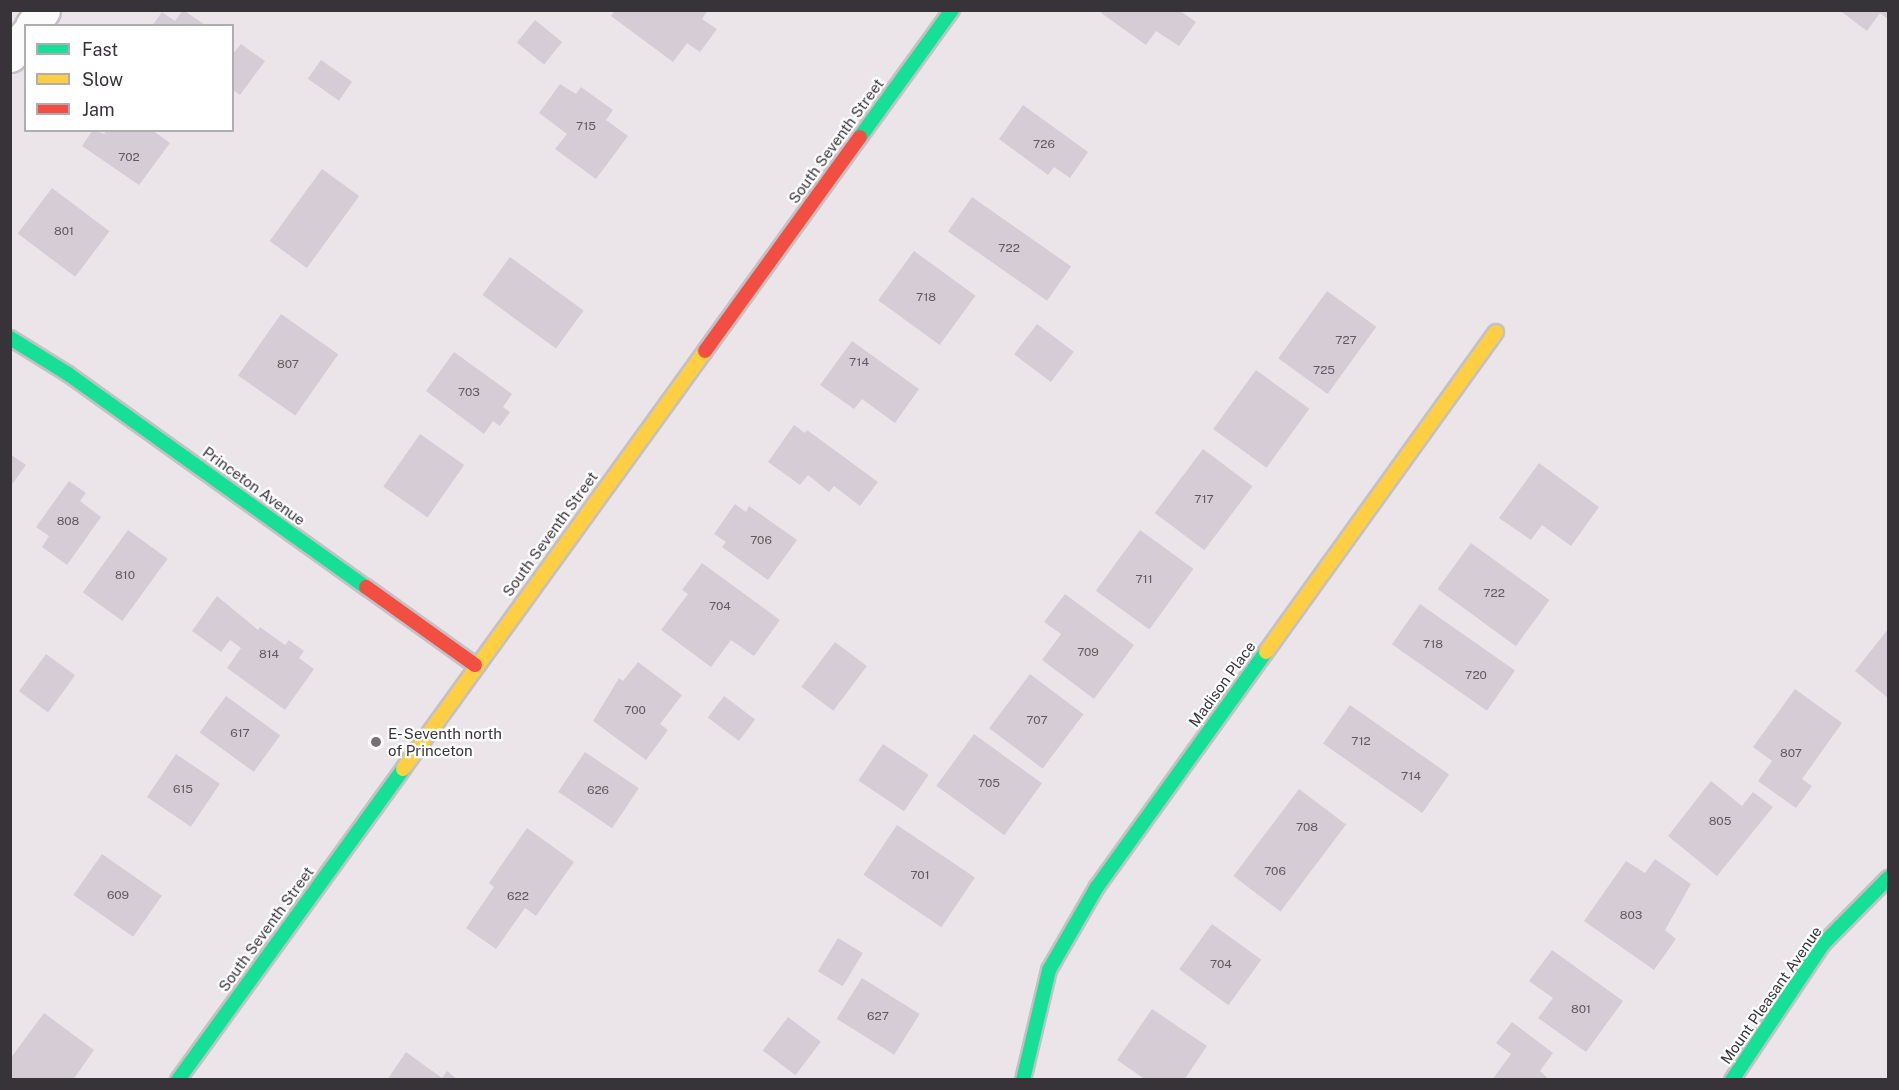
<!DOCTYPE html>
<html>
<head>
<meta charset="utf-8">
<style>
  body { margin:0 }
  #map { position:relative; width:1899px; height:1090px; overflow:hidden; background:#ebe5ea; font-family:"Public Sans",sans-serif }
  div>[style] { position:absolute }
  .building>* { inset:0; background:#d6ccd5; transform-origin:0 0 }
  .roads { filter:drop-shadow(2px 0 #c4c0c4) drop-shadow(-2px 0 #c4c0c4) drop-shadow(0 2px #c4c0c4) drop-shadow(0 -2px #c4c0c4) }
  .street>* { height:33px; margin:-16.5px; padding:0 16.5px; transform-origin:16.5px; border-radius:16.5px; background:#fcfbfc }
  .fast>* { height:14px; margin:-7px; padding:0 7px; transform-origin:7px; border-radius:7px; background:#16e098 }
  .slow>* { height:14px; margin:-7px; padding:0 7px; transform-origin:7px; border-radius:7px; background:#ffcf43 }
  .jam>* { height:14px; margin:-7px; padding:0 7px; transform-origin:7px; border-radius:7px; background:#f24e42 }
  .dots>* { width:16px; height:16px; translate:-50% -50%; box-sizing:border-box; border:3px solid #fff; border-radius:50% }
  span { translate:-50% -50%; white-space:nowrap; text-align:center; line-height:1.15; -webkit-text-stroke:4.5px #fff; paint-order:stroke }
  .number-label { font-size:12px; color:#60595f }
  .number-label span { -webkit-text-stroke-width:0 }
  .street-label { font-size:15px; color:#383338 }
  .poi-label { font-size:15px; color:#383338 }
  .left { translate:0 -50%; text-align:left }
  .frame { position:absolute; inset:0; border:12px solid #383338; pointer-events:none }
  .legend { position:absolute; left:24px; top:24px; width:210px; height:108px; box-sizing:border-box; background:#fff; border:2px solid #afadaf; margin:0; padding:8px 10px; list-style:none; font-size:18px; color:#383338 }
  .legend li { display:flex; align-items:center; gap:12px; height:30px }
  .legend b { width:30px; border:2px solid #afadaf }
</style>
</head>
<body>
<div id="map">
  <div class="building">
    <div style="clip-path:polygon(183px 10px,207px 26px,152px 26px,162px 12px,175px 21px)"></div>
    <div style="clip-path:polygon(615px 10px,708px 10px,702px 19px,717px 29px,700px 52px,687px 43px,673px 62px,611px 16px)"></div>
    <div style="clip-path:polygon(1104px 10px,1179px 10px,1196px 22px,1179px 46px,1156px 31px,1146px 45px,1101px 13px)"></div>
    <div style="clip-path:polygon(1839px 10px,1888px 10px,1888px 19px,1880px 13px,1867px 31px)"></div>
    <div style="left:535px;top:20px;width:35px;height:29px;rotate:39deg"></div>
    <div style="clip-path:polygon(241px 44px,265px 61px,240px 95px,232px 89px,232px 55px)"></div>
    <div style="left:321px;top:60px;width:38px;height:23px;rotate:35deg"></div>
    <div style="clip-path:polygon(560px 84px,576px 94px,581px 87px,613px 110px,606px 120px,628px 136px,596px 179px,555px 149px,567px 134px,539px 113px)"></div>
    <div style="clip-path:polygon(1023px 105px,1088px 152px,1070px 178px,1054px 167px,1048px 175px,999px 139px)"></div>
    <div style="clip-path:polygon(93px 130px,104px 134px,107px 130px,152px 130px,170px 143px,139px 185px,82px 146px)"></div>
    <div style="left:322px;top:169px;width:46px;height:89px;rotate:36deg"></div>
    <div style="left:52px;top:188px;width:72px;height:57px;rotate:37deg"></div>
    <div style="left:972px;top:197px;width:121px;height:42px;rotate:35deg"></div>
    <div style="left:914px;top:251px;width:76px;height:61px;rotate:36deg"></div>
    <div style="left:510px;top:257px;width:91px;height:47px;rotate:36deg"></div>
    <div style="left:1327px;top:291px;width:61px;height:83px;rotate:36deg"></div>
    <div style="left:281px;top:314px;width:70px;height:75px;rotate:35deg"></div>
    <div style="left:1037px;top:324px;width:46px;height:38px;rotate:37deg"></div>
    <div style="clip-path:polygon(852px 341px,919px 389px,895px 423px,862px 399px,854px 409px,820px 385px)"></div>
    <div style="clip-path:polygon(454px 352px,512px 394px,503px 407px,510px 412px,500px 426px,493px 421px,484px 434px,426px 391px)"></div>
    <div style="left:1256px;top:370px;width:66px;height:73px;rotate:36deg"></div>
    <div style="clip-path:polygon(794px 425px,805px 433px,807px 430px,878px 482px,860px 506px,834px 486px,829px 492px,808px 475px,800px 485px,768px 462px)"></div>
    <div style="left:420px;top:434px;width:54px;height:64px;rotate:35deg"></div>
    <div style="left:1203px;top:449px;width:62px;height:80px;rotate:37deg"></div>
    <div style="clip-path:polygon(10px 454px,26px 465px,10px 487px)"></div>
    <div style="clip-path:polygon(1539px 463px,1599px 507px,1571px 546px,1542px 525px,1531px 540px,1499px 518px)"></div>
    <div style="clip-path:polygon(69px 481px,86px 493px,80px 501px,101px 517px,67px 565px,42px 547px,49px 536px,36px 527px)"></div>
    <div style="clip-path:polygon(735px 504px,746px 512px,749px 506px,797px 540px,768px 580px,722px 547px,726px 542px,714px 534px)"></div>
    <div style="left:128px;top:530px;width:49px;height:77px;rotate:36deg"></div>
    <div style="left:1140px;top:530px;width:66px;height:75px;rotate:36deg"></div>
    <div style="left:1471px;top:543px;width:97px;height:57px;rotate:36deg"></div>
    <div style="clip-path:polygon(702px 563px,780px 620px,754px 656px,731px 640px,711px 667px,661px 630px,688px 594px,682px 590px)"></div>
    <div style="clip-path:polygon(1065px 594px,1134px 645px,1094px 699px,1042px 660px,1061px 634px,1044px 622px)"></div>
    <div style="clip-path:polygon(217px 596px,258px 630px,260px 627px,285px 645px,289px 640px,304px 651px,299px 658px,314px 669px,285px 710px,227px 668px,241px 648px,230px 640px,221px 652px,192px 631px)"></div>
    <div style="left:1420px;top:604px;width:116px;height:49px;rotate:35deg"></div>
    <div style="clip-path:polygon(1888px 629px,1888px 698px,1855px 671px)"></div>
    <div style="left:835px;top:642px;width:40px;height:56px;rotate:37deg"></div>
    <div style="left:46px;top:654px;width:36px;height:46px;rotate:36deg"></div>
    <div style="clip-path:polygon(638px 662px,682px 695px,660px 724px,668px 730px,646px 760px,593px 721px,619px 678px,623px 681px)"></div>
    <div style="left:1030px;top:674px;width:67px;height:68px;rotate:37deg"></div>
    <div style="clip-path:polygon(1795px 689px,1842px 723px,1802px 779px,1812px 786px,1796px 808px,1758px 781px,1772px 761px,1753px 747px)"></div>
    <div style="left:226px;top:696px;width:67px;height:45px;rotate:36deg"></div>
    <div style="left:724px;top:696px;width:39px;height:27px;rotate:37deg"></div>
    <div style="left:1350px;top:705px;width:121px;height:47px;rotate:35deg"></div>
    <div style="left:974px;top:734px;width:84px;height:64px;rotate:36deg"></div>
    <div style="left:883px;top:744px;width:55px;height:44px;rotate:34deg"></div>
    <div style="left:585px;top:752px;width:65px;height:48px;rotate:34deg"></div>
    <div style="left:176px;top:754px;width:53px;height:52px;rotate:34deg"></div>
    <div style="clip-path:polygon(1711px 781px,1742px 806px,1753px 792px,1773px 807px,1717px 876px,1668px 836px)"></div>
    <div style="left:1299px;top:789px;width:59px;height:109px;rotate:37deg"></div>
    <div style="left:897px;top:825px;width:94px;height:60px;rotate:34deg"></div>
    <div style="clip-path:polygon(527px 828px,574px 862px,536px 916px,525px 908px,496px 949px,466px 928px,494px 887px,489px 883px)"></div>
    <div style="left:102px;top:854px;width:73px;height:50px;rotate:35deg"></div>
    <div style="clip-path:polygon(1655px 859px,1691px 884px,1665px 930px,1676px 939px,1654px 970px,1584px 921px,1626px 861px,1645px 873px)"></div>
    <div style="left:1212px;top:924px;width:61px;height:56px;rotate:36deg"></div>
    <div style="left:838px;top:938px;width:29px;height:39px;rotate:31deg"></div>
    <div style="clip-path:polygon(1552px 950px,1623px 1001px,1586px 1052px,1538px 1018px,1553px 998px,1529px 981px)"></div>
    <div style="left:862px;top:978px;width:68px;height:48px;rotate:32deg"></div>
    <div style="clip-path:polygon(1152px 1009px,1207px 1046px,1184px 1080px,1146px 1080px,1117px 1060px)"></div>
    <div style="clip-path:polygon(44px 1013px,94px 1050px,73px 1080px,10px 1080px,10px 1059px)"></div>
    <div style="left:788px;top:1017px;width:41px;height:42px;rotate:37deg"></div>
    <div style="clip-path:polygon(1512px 1022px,1553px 1053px,1540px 1071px,1550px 1080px,1492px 1080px,1511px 1054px,1496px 1043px)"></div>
    <div style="clip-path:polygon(406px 1052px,442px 1078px,447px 1071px,458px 1080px,387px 1080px)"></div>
  </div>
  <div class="roads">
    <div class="street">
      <div style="left:32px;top:26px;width:19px;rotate:-55deg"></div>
      <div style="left:10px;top:55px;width:26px;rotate:-51deg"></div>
    </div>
    <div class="fast">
      <div style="left:860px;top:137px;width:157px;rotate:-54.1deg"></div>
      <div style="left:10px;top:338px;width:68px;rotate:31.8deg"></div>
      <div style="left:68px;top:374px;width:366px;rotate:35.6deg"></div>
      <div style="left:178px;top:1080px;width:384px;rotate:-54.1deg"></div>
      <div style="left:1023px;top:1080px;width:113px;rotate:-76.7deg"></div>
      <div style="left:1049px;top:970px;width:96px;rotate:-60deg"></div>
      <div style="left:1097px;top:887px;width:289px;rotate:-54.3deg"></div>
      <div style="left:1732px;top:1080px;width:164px;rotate:-56.2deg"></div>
      <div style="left:1823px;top:944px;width:93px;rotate:-45.4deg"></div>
    </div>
    <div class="slow">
      <div style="left:1266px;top:652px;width:394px;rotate:-54.3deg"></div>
      <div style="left:403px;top:769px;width:516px;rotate:-54.15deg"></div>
    </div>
    <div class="jam">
      <div style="left:705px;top:351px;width:264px;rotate:-54.1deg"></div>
      <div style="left:366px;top:587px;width:134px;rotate:35.6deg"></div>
    </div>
  </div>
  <div class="dots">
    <div style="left:376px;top:742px;background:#777176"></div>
  </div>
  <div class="number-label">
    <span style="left:586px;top:127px">715</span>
    <span style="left:1044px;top:145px">726</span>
    <span style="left:129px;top:158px">702</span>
    <span style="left:64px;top:232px">801</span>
    <span style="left:1009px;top:249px">722</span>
    <span style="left:926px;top:298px">718</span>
    <span style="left:1346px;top:341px">727</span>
    <span style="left:859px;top:363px">714</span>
    <span style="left:288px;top:365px">807</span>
    <span style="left:1324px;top:371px">725</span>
    <span style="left:469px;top:393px">703</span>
    <span style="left:1204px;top:500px">717</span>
    <span style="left:68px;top:522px">808</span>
    <span style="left:761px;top:541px">706</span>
    <span style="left:125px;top:576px">810</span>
    <span style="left:1144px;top:580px">711</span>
    <span style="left:1494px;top:594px">722</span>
    <span style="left:720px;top:607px">704</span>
    <span style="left:1433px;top:645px">718</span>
    <span style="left:1088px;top:653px">709</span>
    <span style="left:269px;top:655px">814</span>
    <span style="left:1476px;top:676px">720</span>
    <span style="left:635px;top:711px">700</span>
    <span style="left:1037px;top:721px">707</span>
    <span style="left:240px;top:734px">617</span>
    <span style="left:1361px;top:742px">712</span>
    <span style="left:1791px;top:754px">807</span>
    <span style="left:1411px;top:777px">714</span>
    <span style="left:989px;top:784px">705</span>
    <span style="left:183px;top:790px">615</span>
    <span style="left:598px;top:791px">626</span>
    <span style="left:1720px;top:822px">805</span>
    <span style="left:1307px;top:828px">708</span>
    <span style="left:1275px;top:872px">706</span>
    <span style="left:920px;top:876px">701</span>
    <span style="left:118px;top:896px">609</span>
    <span style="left:518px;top:897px">622</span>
    <span style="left:1631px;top:916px">803</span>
    <span style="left:1221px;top:965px">704</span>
    <span style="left:1581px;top:1010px">801</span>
    <span style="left:878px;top:1017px">627</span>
  </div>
  <div class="street-label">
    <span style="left:836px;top:141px;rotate:-54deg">South Seventh Street</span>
    <span style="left:254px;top:486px;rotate:36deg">Princeton Avenue</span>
    <span style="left:550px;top:534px;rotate:-54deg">South Seventh Street</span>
    <span style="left:1222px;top:684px;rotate:-54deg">Madison Place</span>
    <span style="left:266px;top:929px;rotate:-54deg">South Seventh Street</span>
    <span style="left:1771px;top:995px;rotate:-55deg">Mount Pleasant Avenue</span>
  </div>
  <div class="poi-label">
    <span class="left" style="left:388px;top:742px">E- Seventh north<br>of Princeton</span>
  </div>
  <div class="frame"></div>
  <ul class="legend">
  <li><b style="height:8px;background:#16e098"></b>Fast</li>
  <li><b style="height:8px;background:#ffcf43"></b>Slow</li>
  <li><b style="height:8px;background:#f24e42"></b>Jam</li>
  </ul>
</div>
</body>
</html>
